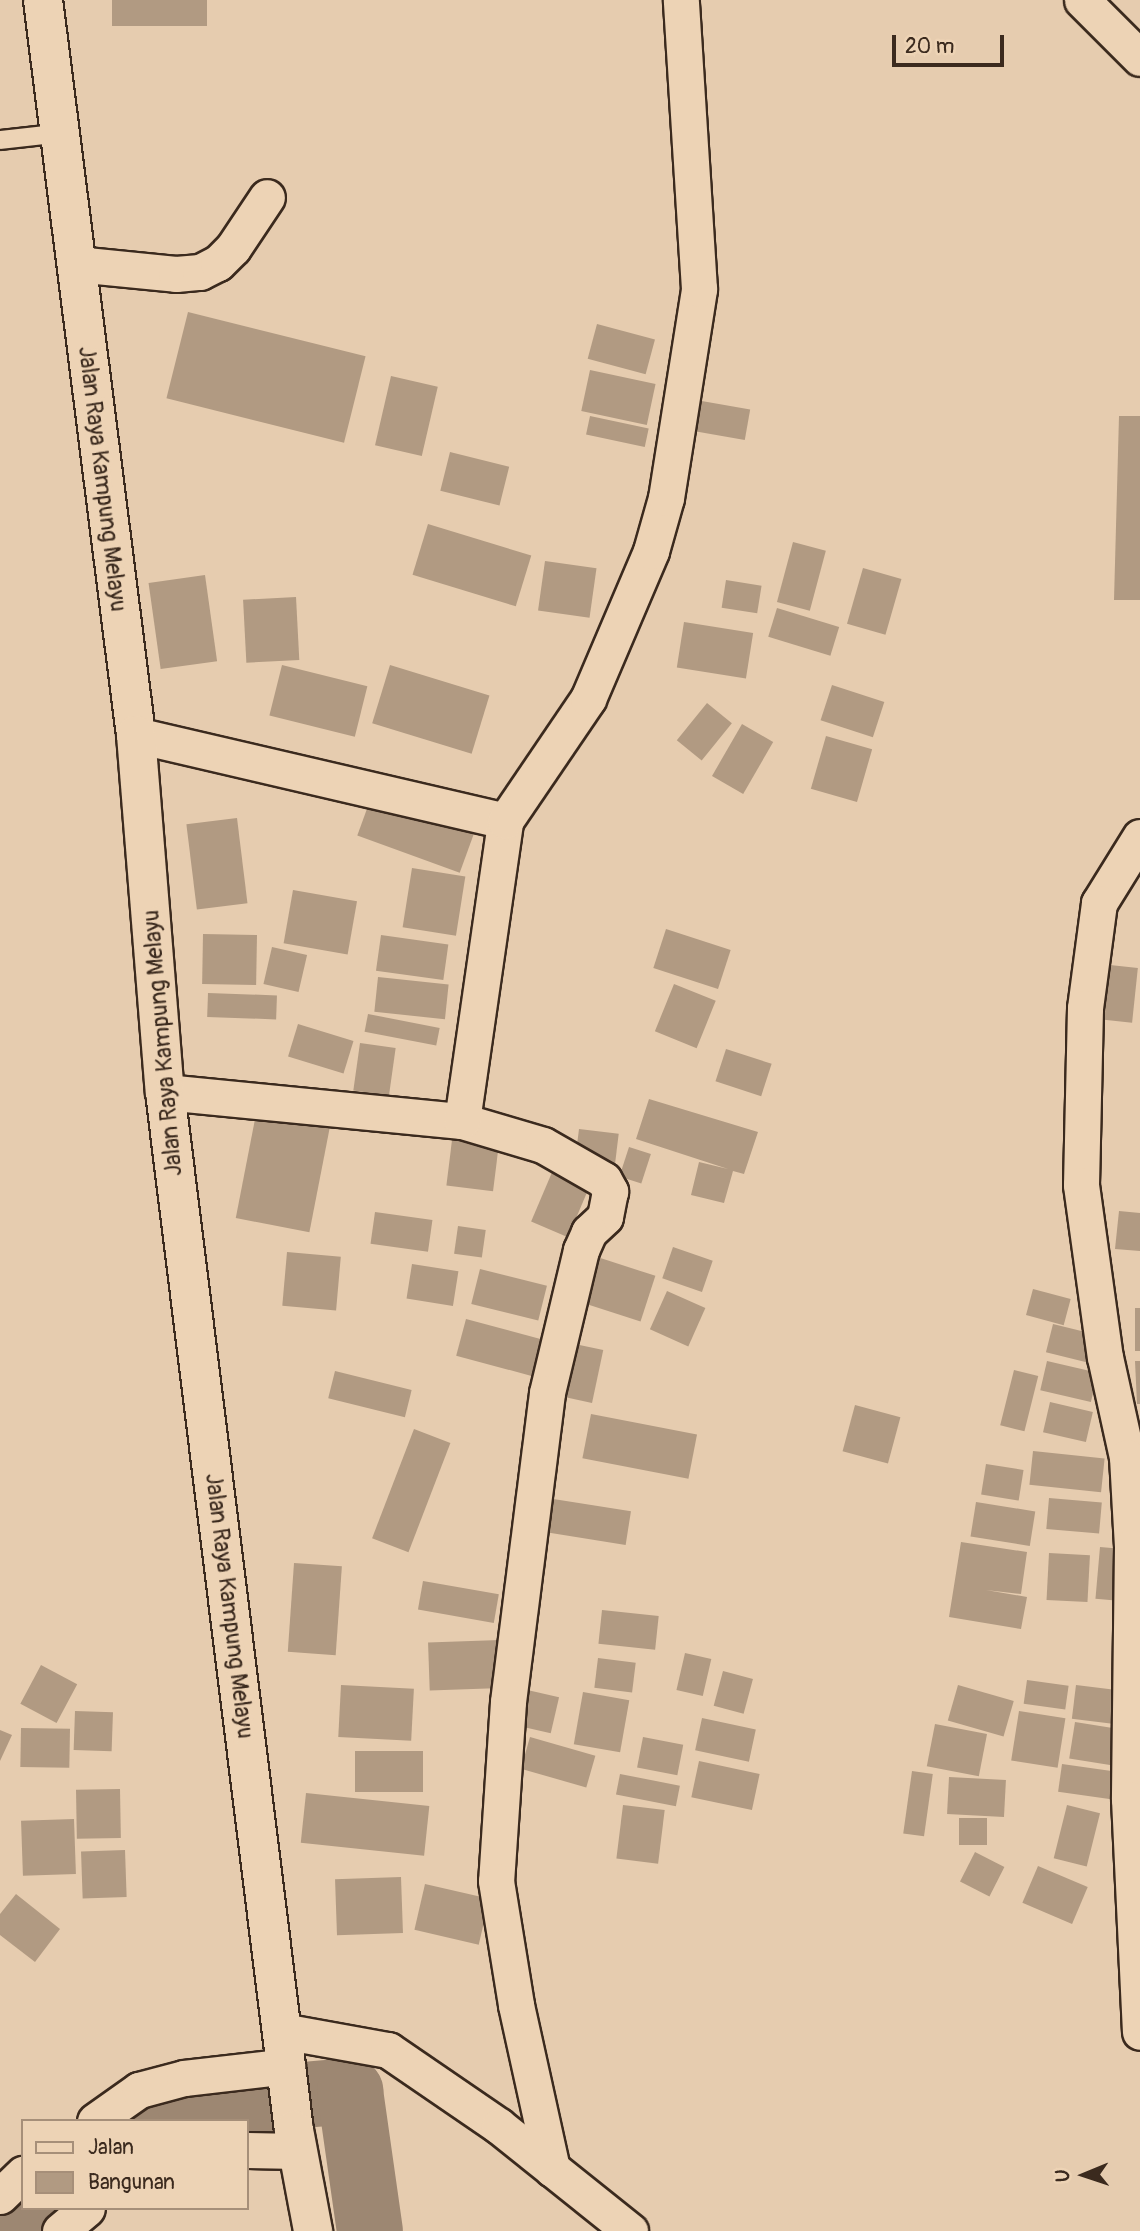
<!DOCTYPE html>
<html>
<head>
<meta charset="utf-8">
<style>
  body { margin:0 }
  #map { position:relative; width:1140px; height:2231px; overflow:hidden; background:#e6ccaf; font-family:Pangolin,sans-serif }
  div>[style] { position:absolute }
  .river>* { height:66px; margin:-33px; padding:0 33px; transform-origin:33px; border-radius:33px; background:#9d8772 }
  .building>* { inset:0; background:#b19a82; transform-origin:0 0 }
  .roads { filter:drop-shadow(2px 0 #3b2a1e) drop-shadow(-2px 0 #3b2a1e) drop-shadow(0 2px #3b2a1e) drop-shadow(0 -2px #3b2a1e) }
  .lane>* { height:18px; margin:-9px; padding:0 9px; transform-origin:9px; border-radius:9px; background:#edd3b5 }
  .street>* { height:35px; margin:-17.5px; padding:0 17.5px; transform-origin:17.5px; border-radius:17.5px; background:#edd3b5 }
  .primary>* { height:38px; margin:-19px; padding:0 19px; transform-origin:19px; border-radius:19px; background:#edd3b5 }
  span { translate:-50% -50%; white-space:nowrap; text-align:center; line-height:1.15; -webkit-text-stroke:7px #edd3b5; paint-order:stroke }
  .street-label { font-size:23px; color:#3b2a1e }
  .legend { position:absolute; left:21px; top:2119px; width:228px; height:91px; box-sizing:border-box; background:#edd3b5; border:2px solid #a68f79; margin:0; padding:9px 12px; list-style:none; font-size:21px; color:#3b2a1e }
  .legend li { display:flex; align-items:center; gap:14px; height:35px }
  .legend b { width:35px; border:2px solid #a68f79 }
  .north { position:absolute; left:1049px; top:2140px; width:70px; height:70px; -webkit-text-stroke:5px #edd3b5; paint-order:stroke; rotate:268deg; font-size:19px; font-weight:700; line-height:28px; text-align:center; color:#3b2a1e }
  .north::after { content:''; display:block; margin:auto; width:24px; height:32px; background:#3b2a1e; clip-path:polygon(50% 0,100% 100%,50% 72%,0 100%) }
  .scale { position:absolute; left:892px; top:35px; width:112px; height:32px; box-sizing:border-box; border:4px solid #3b2a1e; border-top:0; padding-left:9px; font-size:21px; line-height:24px; white-space:nowrap; color:#3b2a1e; -webkit-text-stroke:5px #edd3b5; paint-order:stroke }
</style>
</head>
<body>
<div id="map">
  <div class="river">
    <div style="left:161px;top:2121px;width:33px;rotate:-29deg"></div>
    <div style="left:190px;top:2105px;width:161px;rotate:-5deg"></div>
    <div style="left:350px;top:2091px;width:141px;rotate:81.9deg"></div>
    <div style="left:0;top:2228px;width:34px;rotate:-47deg"></div>
  </div>
  <div class="building">
    <div style="left:112px;top:0;width:95px;height:26px"></div>
    <div style="left:188px;top:312px;width:183px;height:89px;rotate:14deg"></div>
    <div style="left:597px;top:324px;width:60px;height:36px;rotate:15deg"></div>
    <div style="left:590px;top:370px;width:67px;height:42px;rotate:12deg"></div>
    <div style="left:391px;top:376px;width:48px;height:71px;rotate:13deg"></div>
    <div style="left:696px;top:400px;width:55px;height:31px;rotate:10deg"></div>
    <div style="left:590px;top:416px;width:60px;height:19px;rotate:12deg"></div>
    <div style="clip-path:polygon(1119px 416px,1140px 416px,1140px 600px,1114px 600px)"></div>
    <div style="left:450px;top:452px;width:61px;height:40px;rotate:14deg"></div>
    <div style="left:428px;top:524px;width:108px;height:53px;rotate:17deg"></div>
    <div style="left:793px;top:542px;width:34px;height:62px;rotate:15deg"></div>
    <div style="left:545px;top:561px;width:52px;height:50px;rotate:8deg"></div>
    <div style="left:863px;top:568px;width:40px;height:58px;rotate:16deg"></div>
    <div style="left:205px;top:575px;width:87px;height:57px;rotate:82deg"></div>
    <div style="left:726px;top:580px;width:36px;height:28px;rotate:9deg"></div>
    <div style="left:296px;top:597px;width:63px;height:53px;rotate:87deg"></div>
    <div style="left:777px;top:608px;width:65px;height:30px;rotate:17deg"></div>
    <div style="left:684px;top:622px;width:70px;height:46px;rotate:9deg"></div>
    <div style="left:282px;top:665px;width:88px;height:52px;rotate:14deg"></div>
    <div style="left:390px;top:665px;width:104px;height:61px;rotate:17deg"></div>
    <div style="left:832px;top:685px;width:55px;height:37px;rotate:18deg"></div>
    <div style="left:707px;top:703px;width:32px;height:48px;rotate:39deg"></div>
    <div style="left:742px;top:724px;width:36px;height:60px;rotate:30deg"></div>
    <div style="left:826px;top:736px;width:48px;height:55px;rotate:16deg"></div>
    <div style="left:372px;top:795px;width:109px;height:43px;rotate:20deg"></div>
    <div style="left:237px;top:818px;width:86px;height:51px;rotate:83deg"></div>
    <div style="left:412px;top:868px;width:54px;height:60px;rotate:9deg"></div>
    <div style="left:293px;top:890px;width:65px;height:54px;rotate:10deg"></div>
    <div style="left:666px;top:929px;width:68px;height:41px;rotate:18deg"></div>
    <div style="left:203px;top:934px;width:54px;height:50px;rotate:1deg"></div>
    <div style="left:381px;top:935px;width:68px;height:36px;rotate:8deg"></div>
    <div style="left:272px;top:947px;width:36px;height:38px;rotate:13deg"></div>
    <div style="left:1110px;top:965px;width:28px;height:55px;rotate:6deg"></div>
    <div style="left:378px;top:977px;width:71px;height:35px;rotate:6deg"></div>
    <div style="left:674px;top:984px;width:45px;height:51px;rotate:22deg"></div>
    <div style="left:208px;top:993px;width:69px;height:24px;rotate:2deg"></div>
    <div style="left:368px;top:1014px;width:73px;height:18px;rotate:11deg"></div>
    <div style="left:298px;top:1024px;width:58px;height:34px;rotate:17deg"></div>
    <div style="left:360px;top:1043px;width:36px;height:48px;rotate:8deg"></div>
    <div style="left:726px;top:1049px;width:48px;height:34px;rotate:18deg"></div>
    <div style="clip-path:polygon(649px 1099px,758px 1132px,744px 1174px,733px 1171px,724px 1203px,691px 1195px,699px 1162px,728px 1169px,636px 1139px)"></div>
    <div style="left:256px;top:1114px;width:75px;height:106px;rotate:11deg"></div>
    <div style="left:579px;top:1129px;width:40px;height:32px;rotate:7deg"></div>
    <div style="left:453px;top:1132px;width:47px;height:54px;rotate:7deg"></div>
    <div style="left:629px;top:1147px;width:23px;height:31px;rotate:18deg"></div>
    <div style="left:553px;top:1170px;width:40px;height:56px;rotate:23deg"></div>
    <div style="clip-path:polygon(1119px 1211px,1140px 1213px,1140px 1251px,1115px 1249px)"></div>
    <div style="left:375px;top:1212px;width:58px;height:32px;rotate:8deg"></div>
    <div style="left:458px;top:1226px;width:28px;height:28px;rotate:8deg"></div>
    <div style="left:673px;top:1247px;width:42px;height:33px;rotate:19deg"></div>
    <div style="left:287px;top:1252px;width:54px;height:54px;rotate:5deg"></div>
    <div style="left:585px;top:1253px;width:74px;height:48px;rotate:18deg"></div>
    <div style="left:412px;top:1264px;width:47px;height:35px;rotate:9deg"></div>
    <div style="left:480px;top:1269px;width:69px;height:36px;rotate:14deg"></div>
    <div style="left:1033px;top:1289px;width:39px;height:27px;rotate:15deg"></div>
    <div style="left:667px;top:1291px;width:42px;height:42px;rotate:24deg"></div>
    <div style="left:1135px;top:1308px;width:5px;height:43px"></div>
    <div style="left:466px;top:1319px;width:79px;height:38px;rotate:15deg"></div>
    <div style="left:1053px;top:1324px;width:49px;height:29px;rotate:14deg"></div>
    <div style="left:570px;top:1343px;width:34px;height:54px;rotate:12deg"></div>
    <div style="left:1047px;top:1361px;width:52px;height:30px;rotate:13deg"></div>
    <div style="clip-path:polygon(1135px 1361px,1140px 1361px,1140px 1404px,1137px 1404px)"></div>
    <div style="left:1014px;top:1370px;width:25px;height:57px;rotate:14deg"></div>
    <div style="left:335px;top:1371px;width:79px;height:28px;rotate:14deg"></div>
    <div style="left:1050px;top:1402px;width:44px;height:31px;rotate:13deg"></div>
    <div style="left:855px;top:1405px;width:47px;height:48px;rotate:15deg"></div>
    <div style="left:591px;top:1414px;width:108px;height:45px;rotate:11deg"></div>
    <div style="left:414px;top:1429px;width:39px;height:117px;rotate:21deg"></div>
    <div style="left:1033px;top:1451px;width:72px;height:34px;rotate:6deg"></div>
    <div style="left:986px;top:1464px;width:38px;height:31px;rotate:9deg"></div>
    <div style="left:547px;top:1498px;width:85px;height:34px;rotate:9deg"></div>
    <div style="left:1049px;top:1498px;width:53px;height:31px;rotate:5deg"></div>
    <div style="left:976px;top:1502px;width:60px;height:35px;rotate:9deg"></div>
    <div style="clip-path:polygon(961px 1542px,1027px 1552px,1021px 1594px,986px 1590px,1027px 1597px,1021px 1629px,949px 1617px)"></div>
    <div style="left:1100px;top:1547px;width:23px;height:52px;rotate:5deg"></div>
    <div style="left:1049px;top:1553px;width:41px;height:47px;rotate:3deg"></div>
    <div style="left:294px;top:1563px;width:48px;height:89px;rotate:4deg"></div>
    <div style="left:423px;top:1581px;width:77px;height:29px;rotate:10deg"></div>
    <div style="left:602px;top:1610px;width:57px;height:34px;rotate:6deg"></div>
    <div style="left:500px;top:1640px;width:48px;height:72px;rotate:88deg"></div>
    <div style="left:685px;top:1653px;width:27px;height:38px;rotate:13deg"></div>
    <div style="left:598px;top:1658px;width:38px;height:30px;rotate:7deg"></div>
    <div style="left:41px;top:1665px;width:41px;height:44px;rotate:28deg"></div>
    <div style="left:723px;top:1671px;width:31px;height:36px;rotate:15deg"></div>
    <div style="left:1027px;top:1680px;width:42px;height:24px;rotate:8deg"></div>
    <div style="left:341px;top:1685px;width:73px;height:52px;rotate:3deg"></div>
    <div style="left:958px;top:1685px;width:58px;height:37px;rotate:16deg"></div>
    <div style="left:1076px;top:1685px;width:47px;height:34px;rotate:7deg"></div>
    <div style="left:523px;top:1689px;width:37px;height:37px;rotate:13deg"></div>
    <div style="left:583px;top:1692px;width:47px;height:53px;rotate:10deg"></div>
    <div style="left:75px;top:1711px;width:38px;height:39px;rotate:2deg"></div>
    <div style="left:1019px;top:1711px;width:47px;height:50px;rotate:9deg"></div>
    <div style="left:702px;top:1718px;width:55px;height:33px;rotate:12deg"></div>
    <div style="left:1075px;top:1722px;width:54px;height:37px;rotate:9deg"></div>
    <div style="left:935px;top:1724px;width:53px;height:43px;rotate:11deg"></div>
    <div style="left:21px;top:1728px;width:49px;height:39px;rotate:1deg"></div>
    <div style="clip-path:polygon(0 1730px,12px 1735px,0 1761px)"></div>
    <div style="left:530px;top:1737px;width:68px;height:33px;rotate:16deg"></div>
    <div style="left:643px;top:1737px;width:41px;height:31px;rotate:11deg"></div>
    <div style="left:423px;top:1751px;width:41px;height:68px;rotate:90deg"></div>
    <div style="left:699px;top:1761px;width:62px;height:37px;rotate:12deg"></div>
    <div style="left:1062px;top:1764px;width:66px;height:28px;rotate:8deg"></div>
    <div style="left:912px;top:1771px;width:21px;height:63px;rotate:8deg"></div>
    <div style="left:620px;top:1774px;width:61px;height:21px;rotate:11deg"></div>
    <div style="left:949px;top:1777px;width:57px;height:37px;rotate:3deg"></div>
    <div style="left:120px;top:1789px;width:49px;height:44px;rotate:89deg"></div>
    <div style="left:306px;top:1793px;width:124px;height:50px;rotate:6deg"></div>
    <div style="left:623px;top:1805px;width:42px;height:54px;rotate:7deg"></div>
    <div style="left:1067px;top:1805px;width:34px;height:55px;rotate:14deg"></div>
    <div style="left:959px;top:1818px;width:28px;height:27px"></div>
    <div style="left:74px;top:1819px;width:55px;height:53px;rotate:88deg"></div>
    <div style="left:125px;top:1850px;width:47px;height:44px;rotate:88deg"></div>
    <div style="left:975px;top:1852px;width:33px;height:33px;rotate:27deg"></div>
    <div style="left:1038px;top:1866px;width:54px;height:40px;rotate:23deg"></div>
    <div style="left:401px;top:1877px;width:56px;height:66px;rotate:88deg"></div>
    <div style="left:425px;top:1884px;width:66px;height:47px;rotate:13deg"></div>
    <div style="clip-path:polygon(16px 1894px,60px 1929px,35px 1962px,0 1935px,0 1914px)"></div>
  </div>
  <div class="roads">
    <div class="lane">
      <div style="left:0;top:140px;width:62px;rotate:-6.4deg"></div>
    </div>
    <div class="street">
      <div style="left:1082px;top:0;width:82px;rotate:45deg"></div>
      <div style="left:76px;top:264px;width:100px;rotate:5.7deg"></div>
      <div style="left:176px;top:274px;width:24px;rotate:-5deg"></div>
      <div style="left:200px;top:272px;width:20px;rotate:-27deg"></div>
      <div style="left:218px;top:263px;width:21px;rotate:-45deg"></div>
      <div style="left:233px;top:248px;width:61px;rotate:-56.3deg"></div>
      <div style="left:136px;top:735px;width:379px;rotate:13.1deg"></div>
      <div style="left:1140px;top:837px;width:78px;rotate:121.8deg"></div>
      <div style="left:1099px;top:903px;width:106px;rotate:97.6deg"></div>
      <div style="left:1085px;top:1008px;width:177px;rotate:91.3deg"></div>
      <div style="left:1081px;top:1185px;width:174px;rotate:82.1deg"></div>
      <div style="left:1105px;top:1357px;width:102px;rotate:77.6deg"></div>
      <div style="left:1127px;top:1457px;width:90px;rotate:86.8deg"></div>
      <div style="left:1132px;top:1547px;width:252px;rotate:90.7deg"></div>
      <div style="left:1129px;top:1799px;width:233px;rotate:87.3deg"></div>
      <div style="left:165px;top:1092px;width:298px;rotate:5.6deg"></div>
      <div style="left:462px;top:1121px;width:84px;rotate:16.5deg"></div>
      <div style="left:543px;top:1145px;width:70px;rotate:29.8deg"></div>
      <div style="left:604px;top:1180px;width:13px;rotate:61deg"></div>
      <div style="left:610px;top:1191px;width:26px;rotate:101deg"></div>
      <div style="left:605px;top:1217px;width:22px;rotate:137deg"></div>
      <div style="left:589px;top:1232px;width:20px;rotate:114deg"></div>
      <div style="left:581px;top:1250px;width:147px;rotate:103.4deg"></div>
      <div style="left:547px;top:1393px;width:311px;rotate:97.2deg"></div>
      <div style="left:508px;top:1702px;width:179px;rotate:93.8deg"></div>
      <div style="left:496px;top:1881px;width:126px;rotate:80.8deg"></div>
      <div style="left:516px;top:2005px;width:168px;rotate:77.6deg"></div>
      <div style="left:462px;top:1121px;width:303px;rotate:-81.8deg"></div>
      <div style="left:505px;top:821px;width:148px;rotate:-55.8deg"></div>
      <div style="left:588px;top:699px;width:161px;rotate:-66.9deg"></div>
      <div style="left:651px;top:551px;width:55px;rotate:-74.2deg"></div>
      <div style="left:666px;top:498px;width:212px;rotate:-81deg"></div>
      <div style="left:699px;top:289px;width:290px;rotate:-93.6deg"></div>
      <div style="left:282px;top:2031px;width:108px;rotate:10.2deg"></div>
      <div style="left:388px;top:2050px;width:135px;rotate:34.4deg"></div>
      <div style="left:499px;top:2126px;width:168px;rotate:38.7deg"></div>
      <div style="left:95px;top:2121px;width:54px;rotate:-35.2deg"></div>
      <div style="left:139px;top:2090px;width:47px;rotate:-14.9deg"></div>
      <div style="left:184px;top:2078px;width:104px;rotate:-6.6deg"></div>
      <div style="left:247px;top:2150px;width:51px;rotate:1.1deg"></div>
      <div style="left:0;top:2196px;width:32px;rotate:-44deg"></div>
      <div style="left:60px;top:2231px;width:35px;rotate:-40deg"></div>
    </div>
    <div class="primary">
      <div style="left:43px;top:0;width:741px;rotate:82.79deg"></div>
      <div style="left:136px;top:735px;width:358px;rotate:85.4deg"></div>
      <div style="left:165px;top:1092px;width:1046px;rotate:82.92deg"></div>
      <div style="left:294px;top:2130px;width:103px;rotate:79.3deg"></div>
    </div>
  </div>
  <div class="street-label">
    <span style="left:102px;top:479px;rotate:83deg">Jalan Raya Kampung Melayu</span>
    <span style="left:163px;top:1043px;rotate:-95deg">Jalan Raya Kampung Melayu</span>
    <span style="left:229px;top:1606px;rotate:83deg">Jalan Raya Kampung Melayu</span>
  </div>
  <ul class="legend">
  <li><b style="height:9px;background:#edd3b5"></b>Jalan</li>
  <li><b style="height:19px;background:#b19a82"></b>Bangunan</li>
  </ul>
  <div class="north">U</div>
  <div class="scale">20 m</div>
</div>
</body>
</html>
